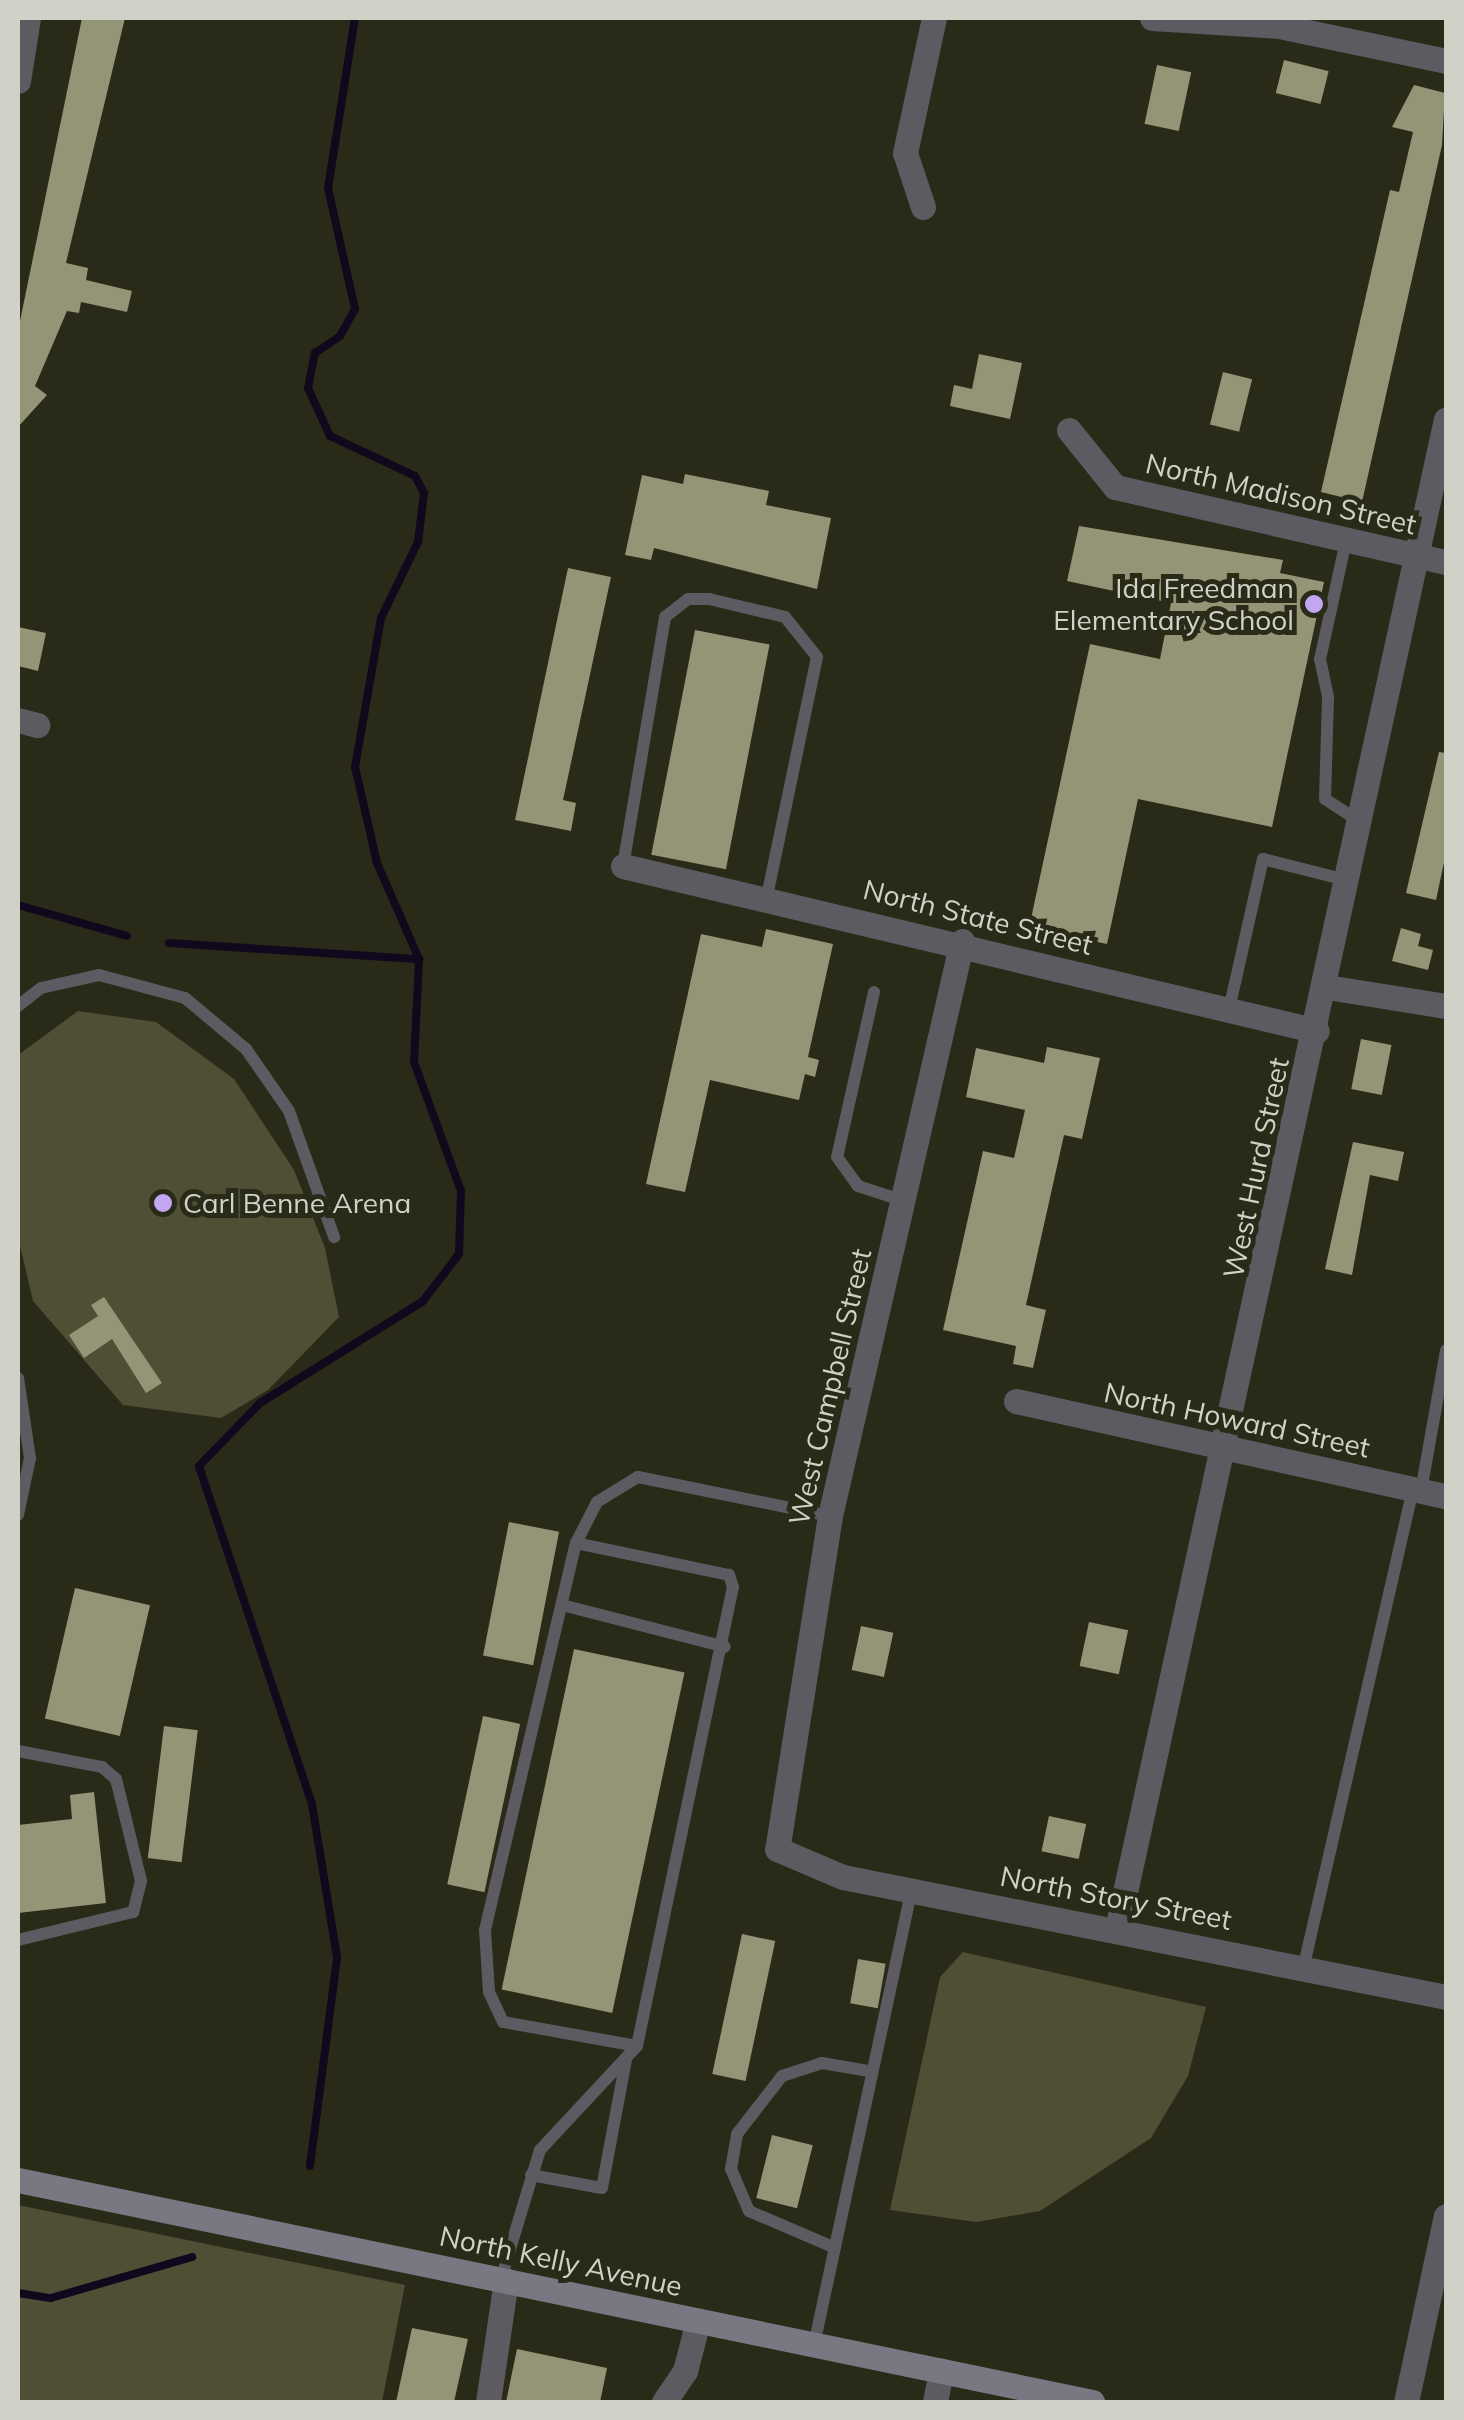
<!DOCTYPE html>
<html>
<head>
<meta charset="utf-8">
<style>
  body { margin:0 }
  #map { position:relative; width:1464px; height:2420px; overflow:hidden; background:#2a2a19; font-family:Mulish,sans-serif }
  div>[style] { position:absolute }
  .green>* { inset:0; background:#4e4f34 }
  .stream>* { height:8px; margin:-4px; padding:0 4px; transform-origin:4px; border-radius:4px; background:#11081e }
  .building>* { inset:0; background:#949576; transform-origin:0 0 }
  .service>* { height:12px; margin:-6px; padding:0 6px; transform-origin:6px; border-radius:6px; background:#5d5a62 }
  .minor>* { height:25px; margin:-12.5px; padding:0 12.5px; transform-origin:12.5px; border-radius:12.5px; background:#5d5a62 }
  .secondary>* { height:25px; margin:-12.5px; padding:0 12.5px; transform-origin:12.5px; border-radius:12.5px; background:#7a7682 }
  .dots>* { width:28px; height:28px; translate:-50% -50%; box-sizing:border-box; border:5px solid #2a2a19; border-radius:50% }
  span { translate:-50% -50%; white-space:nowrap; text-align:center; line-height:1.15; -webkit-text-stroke:10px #2a2a19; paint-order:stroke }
  .street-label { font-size:28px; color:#d1d2c7 }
  .poi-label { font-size:28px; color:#d1d2c7 }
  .right { translate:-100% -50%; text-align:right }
  .left { translate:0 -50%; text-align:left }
  .frame { position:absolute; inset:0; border:20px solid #d1d2c7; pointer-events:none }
</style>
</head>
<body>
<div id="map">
  <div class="green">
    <div style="clip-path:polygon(78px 1011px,156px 1022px,234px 1079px,294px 1170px,325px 1248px,339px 1317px,268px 1390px,221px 1418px,123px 1405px,33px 1301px,18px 1237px,18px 1055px)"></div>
    <div style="clip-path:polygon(963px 1952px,1206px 2007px,1188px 2076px,1151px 2138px,1040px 2211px,976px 2222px,890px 2210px,940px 1977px)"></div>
    <div style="clip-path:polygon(18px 2205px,405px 2285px,382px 2402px,18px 2402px)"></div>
  </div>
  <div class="stream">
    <div style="left:18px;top:905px;width:113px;rotate:15.9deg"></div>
    <div style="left:169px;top:943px;width:251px;rotate:3.7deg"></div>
    <div style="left:310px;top:2166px;width:211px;rotate:-82.6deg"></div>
    <div style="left:337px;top:1957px;width:155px;rotate:-99.3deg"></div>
    <div style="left:312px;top:1804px;width:356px;rotate:-108.5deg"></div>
    <div style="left:199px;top:1466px;width:88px;rotate:-45.9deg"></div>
    <div style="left:260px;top:1403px;width:192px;rotate:-32deg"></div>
    <div style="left:423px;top:1301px;width:59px;rotate:-52.5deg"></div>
    <div style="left:459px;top:1254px;width:63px;rotate:-88.2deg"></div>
    <div style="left:461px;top:1191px;width:137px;rotate:-110deg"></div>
    <div style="left:414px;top:1062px;width:103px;rotate:-87.2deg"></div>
    <div style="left:419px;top:959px;width:105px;rotate:-113.6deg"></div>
    <div style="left:377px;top:863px;width:98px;rotate:-102.9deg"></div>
    <div style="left:355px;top:767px;width:151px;rotate:-80.1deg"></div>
    <div style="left:381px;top:618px;width:85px;rotate:-64deg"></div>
    <div style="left:418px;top:542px;width:49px;rotate:-83deg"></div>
    <div style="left:424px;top:493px;width:19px;rotate:-118deg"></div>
    <div style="left:415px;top:476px;width:94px;rotate:-154.8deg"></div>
    <div style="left:330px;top:436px;width:53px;rotate:-114.6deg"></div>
    <div style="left:308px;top:388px;width:36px;rotate:-79deg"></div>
    <div style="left:315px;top:353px;width:30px;rotate:-34deg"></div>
    <div style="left:340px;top:336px;width:31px;rotate:-61deg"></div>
    <div style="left:355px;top:309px;width:124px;rotate:-102.6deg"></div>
    <div style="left:328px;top:188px;width:172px;rotate:-81deg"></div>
    <div style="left:18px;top:2293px;width:33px;rotate:9deg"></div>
    <div style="left:51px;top:2298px;width:147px;rotate:-16.2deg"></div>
  </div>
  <div class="building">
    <div style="clip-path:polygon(82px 18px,125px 18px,66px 263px,88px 268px,86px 280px,132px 291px,127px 312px,81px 302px,79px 313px,67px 311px,35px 386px,47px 395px,18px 427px,18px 331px)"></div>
    <div style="left:1284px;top:60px;width:46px;height:34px;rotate:14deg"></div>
    <div style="left:1157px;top:65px;width:35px;height:60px;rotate:12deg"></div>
    <div style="clip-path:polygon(1414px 85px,1445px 93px,1442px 145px,1362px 502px,1321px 492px,1390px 190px,1399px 192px,1413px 132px,1392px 127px)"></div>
    <div style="clip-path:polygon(979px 354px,1022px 363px,1010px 419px,950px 406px,954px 385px,972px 389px)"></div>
    <div style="left:1223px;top:372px;width:30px;height:54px;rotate:14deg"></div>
    <div style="clip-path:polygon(685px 474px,769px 491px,766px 505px,831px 518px,817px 589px,654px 548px,651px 560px,625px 555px,642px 475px,683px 484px)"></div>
    <div style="clip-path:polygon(1079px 526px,1283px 560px,1280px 573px,1324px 582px,1272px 827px,1138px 799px,1107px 944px,1029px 928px,1090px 644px,1160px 659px,1171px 603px,1067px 581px)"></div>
    <div style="clip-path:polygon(568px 568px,611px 577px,563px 800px,576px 803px,571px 831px,515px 820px)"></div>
    <div style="clip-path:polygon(18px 627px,46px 633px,38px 671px,18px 666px)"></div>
    <div style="left:695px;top:630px;width:76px;height:229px;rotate:11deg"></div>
    <div style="clip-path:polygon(1439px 752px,1446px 753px,1446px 853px,1436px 900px,1406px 893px)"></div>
    <div style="clip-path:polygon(1401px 928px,1421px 934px,1418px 946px,1433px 950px,1428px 970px,1392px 961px)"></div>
    <div style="clip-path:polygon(766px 929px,833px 944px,808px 1057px,819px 1060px,815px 1077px,805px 1074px,799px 1100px,710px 1080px,685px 1192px,646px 1184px,701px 934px,762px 947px)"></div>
    <div style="left:1361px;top:1039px;width:31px;height:51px;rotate:11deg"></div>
    <div style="clip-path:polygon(1047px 1047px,1100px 1058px,1082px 1139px,1064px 1135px,1026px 1305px,1046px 1310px,1033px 1368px,1013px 1364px,1016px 1346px,943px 1330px,983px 1151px,1014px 1158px,1025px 1110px,966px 1097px,976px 1048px,1044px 1063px)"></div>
    <div style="clip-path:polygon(1353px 1142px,1404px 1152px,1398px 1181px,1370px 1175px,1352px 1275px,1325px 1269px)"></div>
    <div style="clip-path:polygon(104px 1297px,162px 1383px,146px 1393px,112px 1339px,84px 1358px,69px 1335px,98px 1316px,91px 1305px)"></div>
    <div style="left:509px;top:1522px;width:51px;height:136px;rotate:11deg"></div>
    <div style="left:75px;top:1588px;width:77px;height:134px;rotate:13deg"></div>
    <div style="left:1089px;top:1622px;width:40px;height:45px;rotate:12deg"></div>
    <div style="left:861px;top:1626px;width:33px;height:45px;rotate:12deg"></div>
    <div style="left:574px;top:1649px;width:113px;height:348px;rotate:12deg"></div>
    <div style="left:483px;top:1716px;width:38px;height:172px;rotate:12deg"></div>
    <div style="left:164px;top:1726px;width:34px;height:133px;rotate:7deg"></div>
    <div style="clip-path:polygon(94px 1792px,106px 1903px,18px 1913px,18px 1825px,72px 1819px,70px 1795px)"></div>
    <div style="left:1049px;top:1816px;width:38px;height:36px;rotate:12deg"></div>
    <div style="left:742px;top:1934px;width:34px;height:143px;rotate:12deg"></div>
    <div style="left:858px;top:1959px;width:28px;height:45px;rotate:10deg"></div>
    <div style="left:772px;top:2135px;width:42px;height:65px;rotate:14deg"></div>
    <div style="clip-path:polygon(412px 2328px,468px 2339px,454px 2402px,396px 2402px)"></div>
    <div style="clip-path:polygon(517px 2349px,607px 2368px,600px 2402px,506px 2402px)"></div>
  </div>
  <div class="service">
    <div style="left:1346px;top:541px;width:121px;rotate:102.4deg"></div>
    <div style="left:1320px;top:659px;width:40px;rotate:78deg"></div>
    <div style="left:1328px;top:698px;width:101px;rotate:91.7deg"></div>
    <div style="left:1325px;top:799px;width:40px;rotate:32.9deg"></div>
    <div style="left:623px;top:866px;width:253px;rotate:-80.4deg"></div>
    <div style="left:665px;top:617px;width:29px;rotate:-38deg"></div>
    <div style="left:688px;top:599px;width:21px"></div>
    <div style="left:709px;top:599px;width:78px;rotate:13.3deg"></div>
    <div style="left:785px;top:617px;width:51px;rotate:51.3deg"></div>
    <div style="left:817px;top:657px;width:245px;rotate:101.8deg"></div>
    <div style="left:874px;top:992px;width:169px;rotate:102.6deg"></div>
    <div style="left:837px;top:1157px;width:36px;rotate:54deg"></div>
    <div style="left:858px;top:1186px;width:48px;rotate:18.1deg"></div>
    <div style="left:18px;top:1006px;width:29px;rotate:-38deg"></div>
    <div style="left:41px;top:988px;width:59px;rotate:-12.6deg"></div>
    <div style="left:99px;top:975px;width:89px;rotate:15deg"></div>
    <div style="left:185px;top:998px;width:80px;rotate:39.9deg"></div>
    <div style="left:246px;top:1049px;width:75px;rotate:55.3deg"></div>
    <div style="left:289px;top:1111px;width:134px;rotate:70.3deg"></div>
    <div style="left:1228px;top:1014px;width:159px;rotate:-77.3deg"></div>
    <div style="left:1263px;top:859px;width:86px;rotate:14.2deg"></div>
    <div style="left:18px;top:1378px;width:81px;rotate:81.5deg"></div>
    <div style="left:30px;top:1458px;width:58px;rotate:101.9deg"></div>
    <div style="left:1421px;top:1491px;width:143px;rotate:-79.9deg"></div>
    <div style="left:562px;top:1605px;width:168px;rotate:14.4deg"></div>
    <div style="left:18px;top:1751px;width:86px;rotate:10.8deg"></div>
    <div style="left:102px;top:1767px;width:18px;rotate:41deg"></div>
    <div style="left:116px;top:1779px;width:105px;rotate:76.2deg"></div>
    <div style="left:141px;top:1881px;width:32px;rotate:104deg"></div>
    <div style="left:133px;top:1912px;width:118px;rotate:166.3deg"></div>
    <div style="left:1304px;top:1965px;width:488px;rotate:-77.1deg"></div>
    <div style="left:637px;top:2046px;width:136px;rotate:-169.8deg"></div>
    <div style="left:503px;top:2022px;width:33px;rotate:-115deg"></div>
    <div style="left:489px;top:1992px;width:62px;rotate:-93.7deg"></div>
    <div style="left:485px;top:1930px;width:398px;rotate:-76.8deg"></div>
    <div style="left:576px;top:1543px;width:46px;rotate:-62.9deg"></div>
    <div style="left:597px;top:1502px;width:48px;rotate:-31.4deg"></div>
    <div style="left:638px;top:1477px;width:196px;rotate:11.5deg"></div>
    <div style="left:531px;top:2175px;width:72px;rotate:10.4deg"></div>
    <div style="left:602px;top:2188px;width:130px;rotate:-79.4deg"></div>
    <div style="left:833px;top:2247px;width:91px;rotate:-156.8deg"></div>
    <div style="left:749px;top:2211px;width:46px;rotate:-113.2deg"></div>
    <div style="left:731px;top:2169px;width:36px;rotate:-80deg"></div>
    <div style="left:737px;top:2134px;width:73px;rotate:-52.2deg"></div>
    <div style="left:782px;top:2076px;width:42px;rotate:-18deg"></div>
    <div style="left:822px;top:2063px;width:48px;rotate:9.7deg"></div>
    <div style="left:501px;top:2279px;width:135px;rotate:-73.2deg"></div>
    <div style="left:540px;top:2150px;width:142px;rotate:-47deg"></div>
    <div style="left:637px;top:2046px;width:469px;rotate:-78.2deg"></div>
    <div style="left:733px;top:1587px;width:13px;rotate:-108deg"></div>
    <div style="left:729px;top:1575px;width:156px;rotate:-168.2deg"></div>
    <div style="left:814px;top:2345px;width:466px;rotate:-77.9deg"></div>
  </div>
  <div class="minor">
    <div style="left:1152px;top:18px;width:127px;rotate:3.6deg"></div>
    <div style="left:1279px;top:26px;width:171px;rotate:11.8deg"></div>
    <div style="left:18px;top:81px;width:64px;rotate:-81deg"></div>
    <div style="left:923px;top:207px;width:57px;rotate:-108.4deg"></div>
    <div style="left:905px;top:153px;width:138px;rotate:-77.9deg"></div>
    <div style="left:1069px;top:430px;width:73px;rotate:51.1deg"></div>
    <div style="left:1115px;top:487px;width:339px;rotate:12.8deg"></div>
    <div style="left:18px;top:720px;width:20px;rotate:15deg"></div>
    <div style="left:623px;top:866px;width:713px;rotate:13.37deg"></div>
    <div style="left:962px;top:941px;width:590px;rotate:102.93deg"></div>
    <div style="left:830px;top:1516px;width:337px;rotate:99deg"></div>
    <div style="left:777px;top:1849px;width:72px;rotate:23deg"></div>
    <div style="left:843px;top:1877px;width:615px;rotate:11.26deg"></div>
    <div style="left:1327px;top:987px;width:121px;rotate:9.1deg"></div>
    <div style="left:1016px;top:1401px;width:440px;rotate:12.5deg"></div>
    <div style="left:1117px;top:1929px;width:1545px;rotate:-77.71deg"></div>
    <div style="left:488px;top:2402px;width:123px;rotate:-81.6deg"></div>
    <div style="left:664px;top:2402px;width:37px;rotate:-56deg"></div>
    <div style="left:685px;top:2371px;width:52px;rotate:-75.4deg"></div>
    <div style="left:935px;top:2402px;width:32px;rotate:-79deg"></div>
    <div style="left:1406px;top:2402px;width:190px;rotate:-77.9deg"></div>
  </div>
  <div class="secondary">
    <div style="left:18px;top:2180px;width:1097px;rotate:11.68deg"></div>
  </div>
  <div class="dots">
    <div style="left:1314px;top:604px;background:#c3a7f2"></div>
    <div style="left:163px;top:1203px;background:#c3a7f2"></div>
  </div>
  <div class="street-label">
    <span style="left:1281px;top:494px;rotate:13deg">North Madison Street</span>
    <span style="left:978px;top:917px;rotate:14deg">North State Street</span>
    <span style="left:1256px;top:1168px;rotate:-78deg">West Hurd Street</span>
    <span style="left:830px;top:1387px;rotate:-77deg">West Campbell Street</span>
    <span style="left:1237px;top:1420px;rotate:12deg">North Howard Street</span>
    <span style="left:1116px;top:1898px;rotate:11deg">North Story Street</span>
    <span style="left:561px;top:2261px;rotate:12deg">North Kelly Avenue</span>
  </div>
  <div class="poi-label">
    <span class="right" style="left:1294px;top:604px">Ida Freedman<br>Elementary School</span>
    <span class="left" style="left:183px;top:1203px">Carl Benne Arena</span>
  </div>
  <div class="frame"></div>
</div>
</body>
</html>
